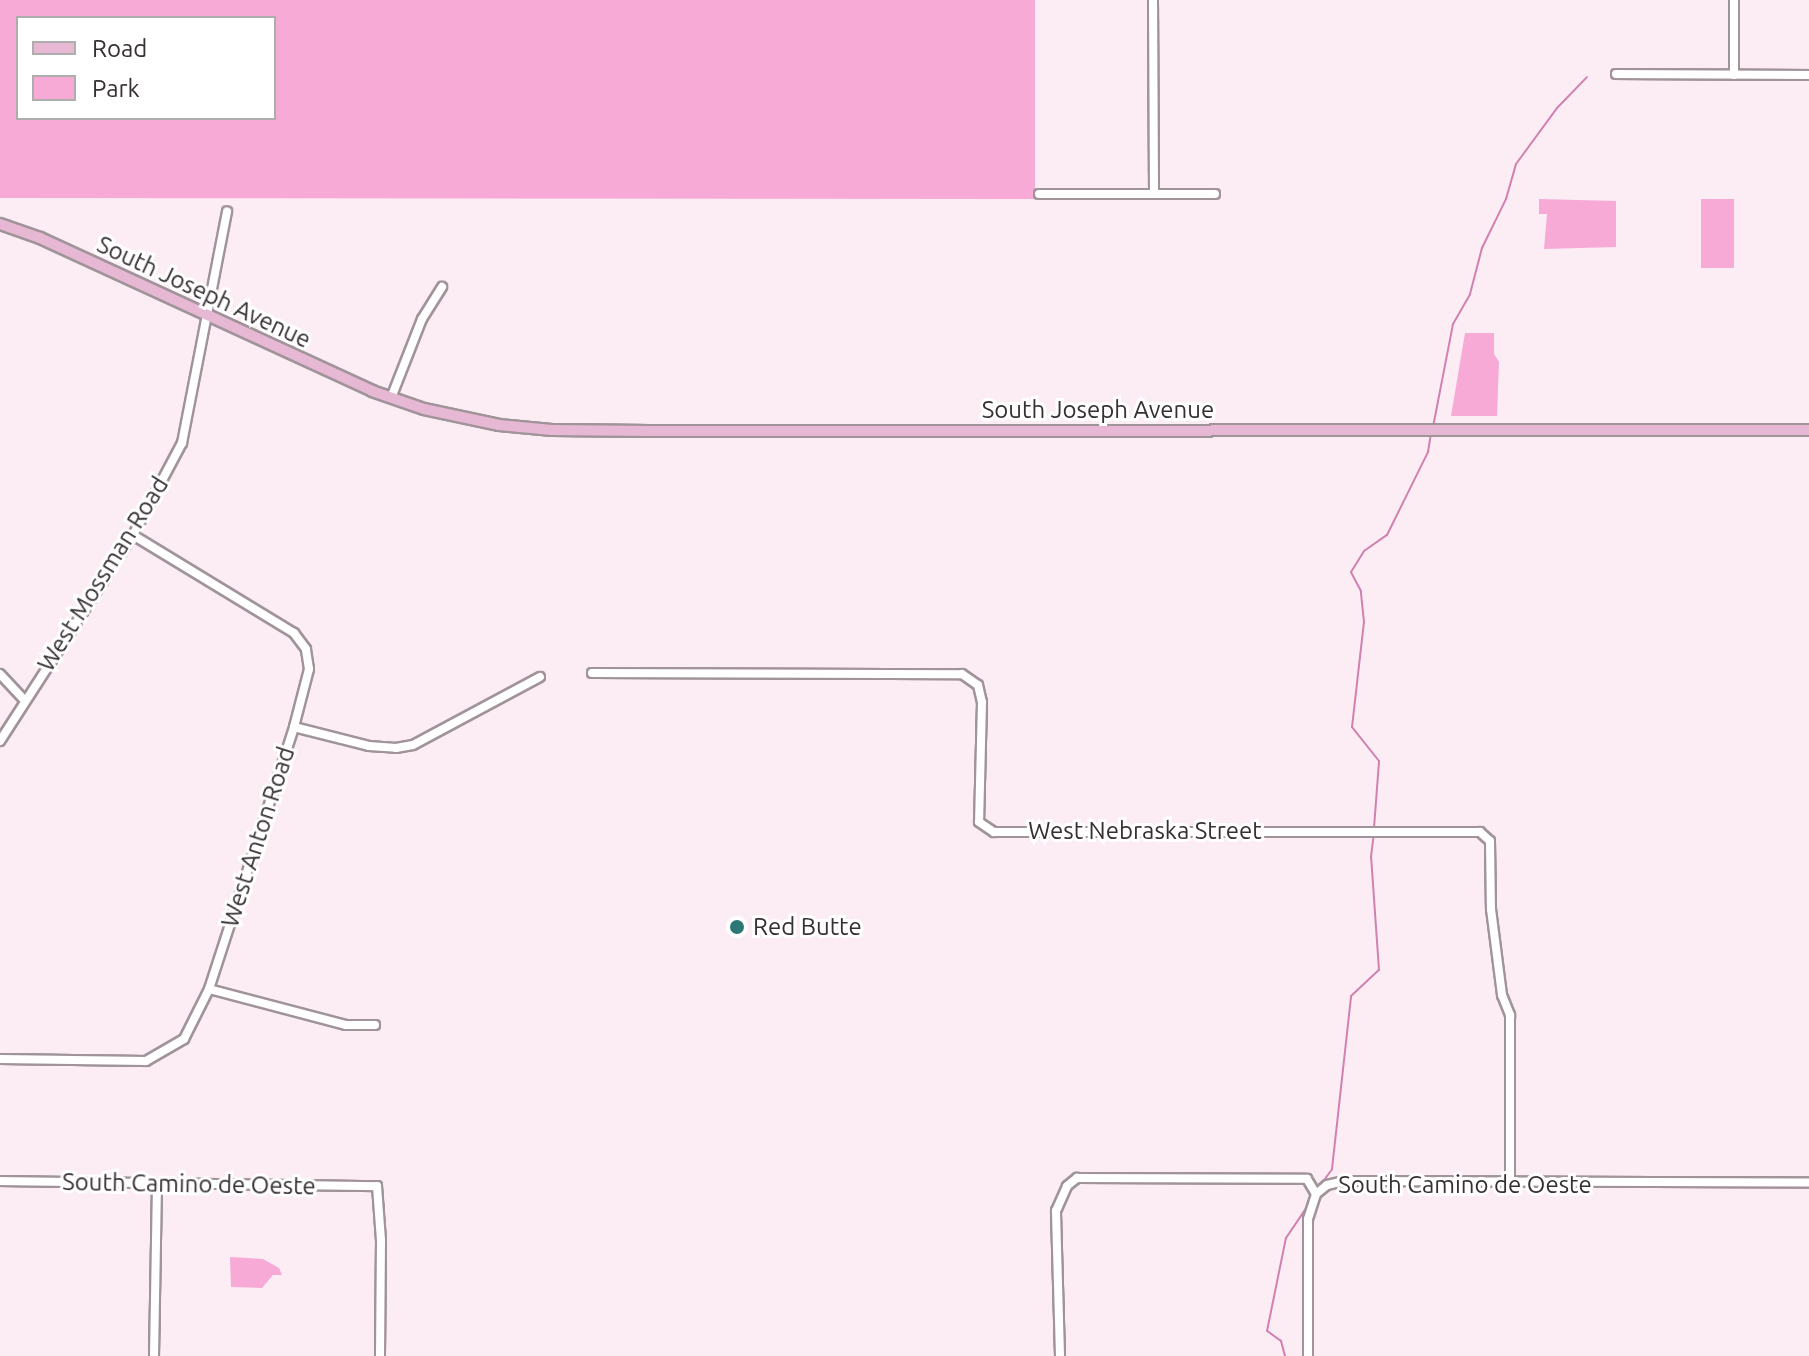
<!DOCTYPE html>
<html>
<head>
<meta charset="utf-8">
<style>
  body { margin:0 }
  #map { position:relative; width:1809px; height:1356px; overflow:hidden; background:#fcedf5; font-family:Ubuntu,sans-serif }
  div>[style] { position:absolute }
  .green>* { inset:0; background:#f6aad5; transform-origin:0 0 }
  .stream>* { height:2px; margin:-1px; padding:0 1px; transform-origin:1px; border-radius:1px; background:#d081b0 }
  .roads { filter:drop-shadow(2px 0 #a0939a) drop-shadow(-2px 0 #a0939a) drop-shadow(0 2px #a0939a) drop-shadow(0 -2px #a0939a) }
  .minor>* { height:8px; margin:-4px; padding:0 4px; transform-origin:4px; border-radius:4px; background:#fff }
  .major>* { height:10px; margin:-5px; padding:0 5px; transform-origin:5px; border-radius:5px; background:#e6b8d3 }
  .dots>* { width:22px; height:22px; translate:-50% -50%; box-sizing:border-box; border:4px solid #fff; border-radius:50% }
  span { translate:-50% -50%; white-space:nowrap; text-align:center; line-height:1.15; -webkit-text-stroke:6px #fff; paint-order:stroke }
  .street-label { font-size:24px; color:#363033 }
  .poi-label { font-size:24px; color:#363033 }
  .left { translate:0 -50%; text-align:left }
  .legend { position:absolute; left:16px; top:16px; width:260px; height:104px; box-sizing:border-box; background:#fff; border:2px solid #afacad; margin:0; padding:10px 14px; list-style:none; font-size:24px; color:#363033 }
  .legend li { display:flex; align-items:center; gap:16px; height:40px }
  .legend b { width:40px; border:2px solid #afacad }
</style>
</head>
<body>
<div id="map">
  <div class="green">
    <div style="clip-path:polygon(evenodd,0 0,1035px 0,1035px 199px,0 198px,0 0,18px 18px,274px 18px,274px 118px,18px 118px,18px 18px)"></div>
    <div style="clip-path:polygon(1539px 199px,1616px 201px,1616px 247px,1544px 249px,1547px 214px,1539px 214px)"></div>
    <div style="left:1701px;top:199px;width:33px;height:69px"></div>
    <div style="clip-path:polygon(1465px 333px,1494px 333px,1494px 354px,1499px 362px,1497px 416px,1451px 416px)"></div>
    <div style="clip-path:polygon(230px 1257px,263px 1259px,279px 1268px,282px 1275px,273px 1275px,262px 1288px,231px 1287px)"></div>
  </div>
  <div class="stream">
    <div style="left:1433px;top:427px;width:105px;rotate:-79deg"></div>
    <div style="left:1453px;top:324px;width:34px;rotate:-60deg"></div>
    <div style="left:1470px;top:294px;width:48px;rotate:-75.4deg"></div>
    <div style="left:1482px;top:248px;width:55px;rotate:-63.9deg"></div>
    <div style="left:1506px;top:199px;width:36px;rotate:-74deg"></div>
    <div style="left:1516px;top:164px;width:69px;rotate:-53.8deg"></div>
    <div style="left:1557px;top:108px;width:43px;rotate:-45.9deg"></div>
    <div style="left:1374px;top:828px;width:67px;rotate:-85.7deg"></div>
    <div style="left:1379px;top:761px;width:43px;rotate:-128.5deg"></div>
    <div style="left:1352px;top:727px;width:106px;rotate:-83.5deg"></div>
    <div style="left:1364px;top:622px;width:31px;rotate:-96deg"></div>
    <div style="left:1361px;top:591px;width:21px;rotate:-118deg"></div>
    <div style="left:1351px;top:572px;width:25px;rotate:-58deg"></div>
    <div style="left:1364px;top:551px;width:28px;rotate:-35deg"></div>
    <div style="left:1387px;top:535px;width:93px;rotate:-63.7deg"></div>
    <div style="left:1428px;top:452px;width:19px;rotate:-81deg"></div>
    <div style="left:1322px;top:1183px;width:17px;rotate:-54deg"></div>
    <div style="left:1332px;top:1169px;width:174px;rotate:-83.7deg"></div>
    <div style="left:1351px;top:996px;width:38px;rotate:-43deg"></div>
    <div style="left:1379px;top:970px;width:113px;rotate:-94deg"></div>
    <div style="left:1371px;top:857px;width:23px;rotate:-83deg"></div>
    <div style="left:1285px;top:1356px;width:16px;rotate:-105deg"></div>
    <div style="left:1281px;top:1341px;width:17px;rotate:-144deg"></div>
    <div style="left:1267px;top:1331px;width:95px;rotate:-78.5deg"></div>
    <div style="left:1286px;top:1238px;width:40px;rotate:-56deg"></div>
  </div>
  <div class="roads">
    <div class="minor">
      <div style="left:1153px;top:0;width:194px;rotate:89.7deg"></div>
      <div style="left:1616px;top:74px;width:193px;rotate:0.3deg"></div>
      <div style="left:1734px;top:75px;width:75px;rotate:-90deg"></div>
      <div style="left:1039px;top:194px;width:176px"></div>
      <div style="left:391px;top:398px;width:85px;rotate:-68.6deg"></div>
      <div style="left:422px;top:319px;width:38px;rotate:-58deg"></div>
      <div style="left:592px;top:673px;width:370px;rotate:0.2deg"></div>
      <div style="left:962px;top:674px;width:19px;rotate:35deg"></div>
      <div style="left:978px;top:685px;width:17px;rotate:77deg"></div>
      <div style="left:982px;top:702px;width:120px;rotate:91.4deg"></div>
      <div style="left:979px;top:822px;width:18px;rotate:34deg"></div>
      <div style="left:994px;top:832px;width:486px"></div>
      <div style="left:1480px;top:832px;width:13px;rotate:42deg"></div>
      <div style="left:1490px;top:841px;width:68px;rotate:89.2deg"></div>
      <div style="left:1491px;top:909px;width:87px;rotate:82.7deg"></div>
      <div style="left:1502px;top:995px;width:22px;rotate:68deg"></div>
      <div style="left:1510px;top:1015px;width:169px;rotate:90deg"></div>
      <div style="left:0;top:674px;width:35px;rotate:47deg"></div>
      <div style="left:294px;top:727px;width:77px;rotate:14.2deg"></div>
      <div style="left:369px;top:746px;width:27px;rotate:4deg"></div>
      <div style="left:396px;top:748px;width:17px;rotate:-10deg"></div>
      <div style="left:413px;top:745px;width:144px;rotate:-28.2deg"></div>
      <div style="left:0;top:741px;width:245px;rotate:-57.2deg"></div>
      <div style="left:133px;top:535px;width:104px;rotate:-62deg"></div>
      <div style="left:182px;top:443px;width:236px;rotate:-79deg"></div>
      <div style="left:209px;top:989px;width:142px;rotate:14.7deg"></div>
      <div style="left:346px;top:1025px;width:29px"></div>
      <div style="left:0;top:1059px;width:146px;rotate:0.8deg"></div>
      <div style="left:146px;top:1061px;width:44px;rotate:-30.1deg"></div>
      <div style="left:184px;top:1039px;width:56px;rotate:-63.4deg"></div>
      <div style="left:209px;top:989px;width:275px;rotate:-72deg"></div>
      <div style="left:294px;top:727px;width:60px;rotate:-75.5deg"></div>
      <div style="left:309px;top:669px;width:20px;rotate:-99deg"></div>
      <div style="left:306px;top:649px;width:20px;rotate:-127deg"></div>
      <div style="left:294px;top:633px;width:188px;rotate:-148.7deg"></div>
      <div style="left:0;top:1181px;width:377px;rotate:0.8deg"></div>
      <div style="left:377px;top:1186px;width:54px;rotate:85.8deg"></div>
      <div style="left:381px;top:1240px;width:116px;rotate:90.5deg"></div>
      <div style="left:1316px;top:1194px;width:14px;rotate:-39deg"></div>
      <div style="left:1327px;top:1185px;width:17px;rotate:-13deg"></div>
      <div style="left:1344px;top:1181px;width:465px;rotate:0.2deg"></div>
      <div style="left:154px;top:1356px;width:172px;rotate:-89deg"></div>
      <div style="left:1060px;top:1356px;width:145px;rotate:-91.6deg"></div>
      <div style="left:1056px;top:1211px;width:27px;rotate:-66deg"></div>
      <div style="left:1067px;top:1186px;width:13px;rotate:-39deg"></div>
      <div style="left:1077px;top:1178px;width:230px;rotate:0.2deg"></div>
      <div style="left:1307px;top:1179px;width:17px;rotate:59deg"></div>
      <div style="left:1308px;top:1356px;width:137px;rotate:-90deg"></div>
      <div style="left:1308px;top:1219px;width:26px;rotate:-72deg"></div>
    </div>
    <div class="major">
      <div style="left:0;top:224px;width:42px;rotate:19.3deg"></div>
      <div style="left:40px;top:238px;width:366px;rotate:24.7deg"></div>
      <div style="left:372px;top:391px;width:55px;rotate:19.1deg"></div>
      <div style="left:424px;top:409px;width:77px;rotate:12deg"></div>
      <div style="left:499px;top:425px;width:53px;rotate:5.4deg"></div>
      <div style="left:552px;top:430px;width:98px;rotate:0.6deg"></div>
      <div style="left:650px;top:431px;width:1159px;rotate:-0.05deg"></div>
    </div>
  </div>
  <div class="dots">
    <div style="left:737px;top:927px;background:#2d7776"></div>
  </div>
  <div class="street-label">
    <span style="left:204px;top:292px;rotate:25deg">South Joseph Avenue</span>
    <span style="left:1098px;top:410px">South Joseph Avenue</span>
    <span style="left:103px;top:574px;rotate:-58deg">West Mossman Road</span>
    <span style="left:1145px;top:831px">West Nebraska Street</span>
    <span style="left:258px;top:837px;rotate:-72deg">West Anton Road</span>
    <span style="left:189px;top:1184px;rotate:1deg">South Camino de Oeste</span>
    <span style="left:1465px;top:1185px">South Camino de Oeste</span>
  </div>
  <div class="poi-label">
    <span class="left" style="left:753px;top:927px">Red Butte</span>
  </div>
  <ul class="legend">
  <li><b style="height:10px;background:#e6b8d3"></b>Road</li>
  <li><b style="height:22px;background:#f6aad5"></b>Park</li>
  </ul>
</div>
</body>
</html>
